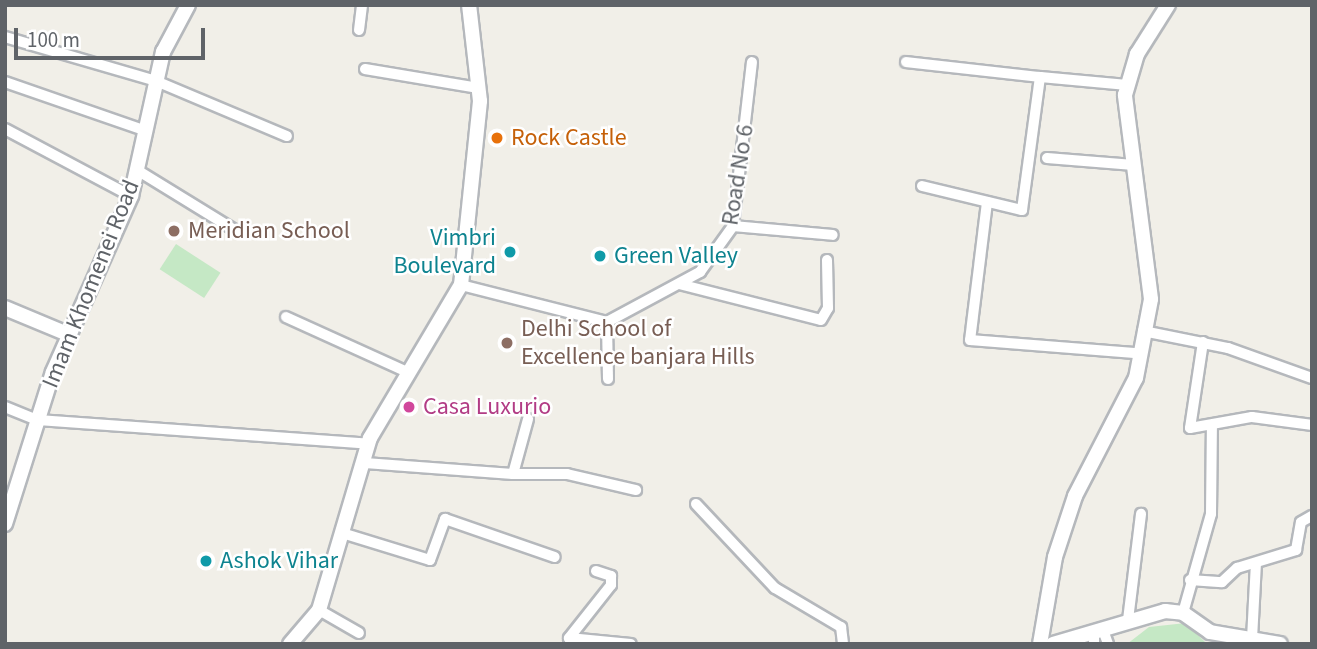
<!DOCTYPE html>
<html>
<head>
<meta charset="utf-8">
<style>
  body { margin:0 }
  #map { position:relative; width:1317px; height:649px; overflow:hidden; background:#f1efe8; font-family:"Source Sans 3",sans-serif }
  div>[style] { position:absolute }
  .green>* { inset:0; background:#c5e8c5; transform-origin:0 0 }
  .roads { filter:drop-shadow(2px 0 #b5b8bc) drop-shadow(-2px 0 #b5b8bc) drop-shadow(0 2px #b5b8bc) drop-shadow(0 -2px #b5b8bc) }
  .minor>* { height:10px; margin:-5px; padding:0 5px; transform-origin:5px; border-radius:5px; background:#fff }
  .tertiary>* { height:14px; margin:-7px; padding:0 7px; transform-origin:7px; border-radius:7px; background:#fff }
  .dots>* { width:19px; height:19px; translate:-50% -50%; box-sizing:border-box; border:4px solid #fff; border-radius:50% }
  span { translate:-50% -50%; white-space:nowrap; text-align:center; line-height:1.15; -webkit-text-stroke:5px #fff; paint-order:stroke }
  .food-label { font-size:24px; color:#c56008 }
  .left { translate:0 -50%; text-align:left }
  .street-label { font-size:24px; color:#5f6368 }
  .education-label { font-size:24px; color:#785e54 }
  .culture-label { font-size:24px; color:#0d838f }
  .right { translate:-100% -50%; text-align:right }
  .hotel-label { font-size:24px; color:#b23c85 }
  .frame { position:absolute; inset:0; border:7px solid #5f6368; pointer-events:none }
  .scale { position:absolute; left:14px; top:28px; width:191px; height:32px; box-sizing:border-box; border:4px solid #5f6368; border-top:0; padding-left:9px; font-size:21px; line-height:24px; white-space:nowrap; color:#5f6368; -webkit-text-stroke:5px #fff; paint-order:stroke }
</style>
</head>
<body>
<div id="map">
  <div class="green">
    <div style="left:176px;top:244px;width:53px;height:30px;rotate:33deg"></div>
    <div style="clip-path:polygon(1186px 623px,1207px 644px,1127px 644px,1149px 627px)"></div>
  </div>
  <div class="roads">
    <div class="minor">
      <div style="left:359px;top:30px;width:25px;rotate:-83deg"></div>
      <div style="left:5px;top:37px;width:157px;rotate:16.2deg"></div>
      <div style="left:156px;top:81px;width:142px;rotate:22.8deg"></div>
      <div style="left:906px;top:62px;width:135px;rotate:6.4deg"></div>
      <div style="left:365px;top:69px;width:115px;rotate:9.5deg"></div>
      <div style="left:5px;top:82px;width:147px;rotate:19.1deg"></div>
      <div style="left:5px;top:129px;width:143px;rotate:28deg"></div>
      <div style="left:1047px;top:158px;width:87px;rotate:4.6deg"></div>
      <div style="left:137px;top:170px;width:116px;rotate:31.6deg"></div>
      <div style="left:922px;top:186px;width:103px;rotate:13.5deg"></div>
      <div style="left:1022px;top:210px;width:134px;rotate:-82.3deg"></div>
      <div style="left:1040px;top:77px;width:88px;rotate:5.2deg"></div>
      <div style="left:987px;top:202px;width:139px;rotate:97deg"></div>
      <div style="left:970px;top:340px;width:168px;rotate:4.5deg"></div>
      <div style="left:733px;top:226px;width:100px;rotate:5.1deg"></div>
      <div style="left:679px;top:284px;width:146px;rotate:14.2deg"></div>
      <div style="left:821px;top:320px;width:14px;rotate:-60deg"></div>
      <div style="left:828px;top:308px;width:48px;rotate:-91.2deg"></div>
      <div style="left:461px;top:285px;width:151px;rotate:14.2deg"></div>
      <div style="left:607px;top:322px;width:106px;rotate:-28.3deg"></div>
      <div style="left:700px;top:272px;width:57px;rotate:-54.3deg"></div>
      <div style="left:733px;top:226px;width:165px;rotate:-83.4deg"></div>
      <div style="left:286px;top:317px;width:133px;rotate:24.4deg"></div>
      <div style="left:607px;top:322px;width:57px;rotate:89deg"></div>
      <div style="left:1143px;top:331px;width:87px;rotate:11.3deg"></div>
      <div style="left:1228px;top:348px;width:89px;rotate:19.7deg"></div>
      <div style="left:1203px;top:342px;width:87px;rotate:98.6deg"></div>
      <div style="left:1190px;top:428px;width:63px;rotate:-10.1deg"></div>
      <div style="left:1252px;top:417px;width:61px;rotate:7.6deg"></div>
      <div style="left:5px;top:407px;width:35px;rotate:22deg"></div>
      <div style="left:38px;top:420px;width:332px;rotate:4.1deg"></div>
      <div style="left:365px;top:463px;width:148px;rotate:4.3deg"></div>
      <div style="left:513px;top:474px;width:57px;rotate:-74.7deg"></div>
      <div style="left:513px;top:474px;width:54px"></div>
      <div style="left:567px;top:474px;width:71px;rotate:13.1deg"></div>
      <div style="left:696px;top:504px;width:115px;rotate:46.8deg"></div>
      <div style="left:775px;top:588px;width:77px;rotate:30.6deg"></div>
      <div style="left:841px;top:627px;width:17px;rotate:83deg"></div>
      <div style="left:342px;top:533px;width:92px;rotate:17.1deg"></div>
      <div style="left:430px;top:560px;width:44px;rotate:-69.9deg"></div>
      <div style="left:445px;top:519px;width:116px;rotate:19.1deg"></div>
      <div style="left:596px;top:571px;width:16px;rotate:18deg"></div>
      <div style="left:611px;top:576px;width:9px;rotate:90deg"></div>
      <div style="left:611px;top:585px;width:68px;rotate:128.4deg"></div>
      <div style="left:569px;top:638px;width:62px;rotate:5.5deg"></div>
      <div style="left:1190px;top:580px;width:32px;rotate:4deg"></div>
      <div style="left:1222px;top:582px;width:21px;rotate:-43deg"></div>
      <div style="left:1237px;top:568px;width:62px;rotate:-17deg"></div>
      <div style="left:1296px;top:550px;width:28px;rotate:-80deg"></div>
      <div style="left:1301px;top:522px;width:13px;rotate:-29deg"></div>
      <div style="left:319px;top:610px;width:46px;rotate:29.9deg"></div>
      <div style="left:1183px;top:613px;width:103px;rotate:-74.2deg"></div>
      <div style="left:1211px;top:514px;width:89px;rotate:-89.4deg"></div>
      <div style="left:1128px;top:620px;width:107px;rotate:-83deg"></div>
      <div style="left:1103px;top:630px;width:15px;rotate:70deg"></div>
      <div style="left:1094px;top:633px;width:11px;rotate:90deg"></div>
      <div style="left:1252px;top:639px;width:76px;rotate:-87deg"></div>
    </div>
    <div class="tertiary">
      <div style="left:5px;top:308px;width:70px;rotate:22.6deg"></div>
      <div style="left:5px;top:524px;width:159px;rotate:-72.5deg"></div>
      <div style="left:53px;top:372px;width:193px;rotate:-66.1deg"></div>
      <div style="left:131px;top:196px;width:148px;rotate:-77.5deg"></div>
      <div style="left:163px;top:52px;width:53px;rotate:-62deg"></div>
      <div style="left:290px;top:644px;width:45px;rotate:-49.5deg"></div>
      <div style="left:319px;top:610px;width:179px;rotate:-73.5deg"></div>
      <div style="left:370px;top:438px;width:178px;rotate:-59.3deg"></div>
      <div style="left:461px;top:285px;width:185px;rotate:-84.1deg"></div>
      <div style="left:480px;top:101px;width:97px;rotate:-96.5deg"></div>
      <div style="left:1040px;top:644px;width:88px;rotate:-80.2deg"></div>
      <div style="left:1055px;top:557px;width:64px;rotate:-71.8deg"></div>
      <div style="left:1075px;top:496px;width:133px;rotate:-62.7deg"></div>
      <div style="left:1136px;top:378px;width:80px;rotate:-79.2deg"></div>
      <div style="left:1151px;top:299px;width:206px;rotate:-97.3deg"></div>
      <div style="left:1125px;top:95px;width:43px;rotate:-73.7deg"></div>
      <div style="left:1137px;top:54px;width:58px;rotate:-57.7deg"></div>
      <div style="left:1053px;top:644px;width:117px;rotate:-16.4deg"></div>
      <div style="left:1165px;top:611px;width:18px;rotate:6deg"></div>
      <div style="left:1183px;top:613px;width:33px;rotate:35deg"></div>
      <div style="left:1210px;top:632px;width:71px;rotate:9.7deg"></div>
    </div>
  </div>
  <div class="dots">
    <div style="left:497px;top:138px;background:#e8710a"></div>
    <div style="left:174px;top:231px;background:#8d6e63"></div>
    <div style="left:510px;top:252px;background:#0f9aa8"></div>
    <div style="left:600px;top:256px;background:#0f9aa8"></div>
    <div style="left:507px;top:343px;background:#8d6e63"></div>
    <div style="left:409px;top:407px;background:#d1479c"></div>
    <div style="left:206px;top:561px;background:#0f9aa8"></div>
  </div>
  <div class="food-label">
    <span class="left" style="left:511px;top:138px">Rock Castle</span>
  </div>
  <div class="street-label">
    <span style="left:738px;top:175px;rotate:-81deg">Road No 6</span>
    <span style="left:91px;top:284px;rotate:-68deg">Imam Khomenei Road</span>
  </div>
  <div class="education-label">
    <span class="left" style="left:188px;top:231px">Meridian School</span>
    <span class="left" style="left:521px;top:343px">Delhi School of<br>Excellence banjara Hills</span>
  </div>
  <div class="culture-label">
    <span class="right" style="left:496px;top:252px">Vimbri<br>Boulevard</span>
    <span class="left" style="left:614px;top:256px">Green Valley</span>
    <span class="left" style="left:220px;top:561px">Ashok Vihar</span>
  </div>
  <div class="hotel-label">
    <span class="left" style="left:423px;top:407px">Casa Luxurio</span>
  </div>
  <div class="frame"></div>
  <div class="scale">100 m</div>
</div>
</body>
</html>
